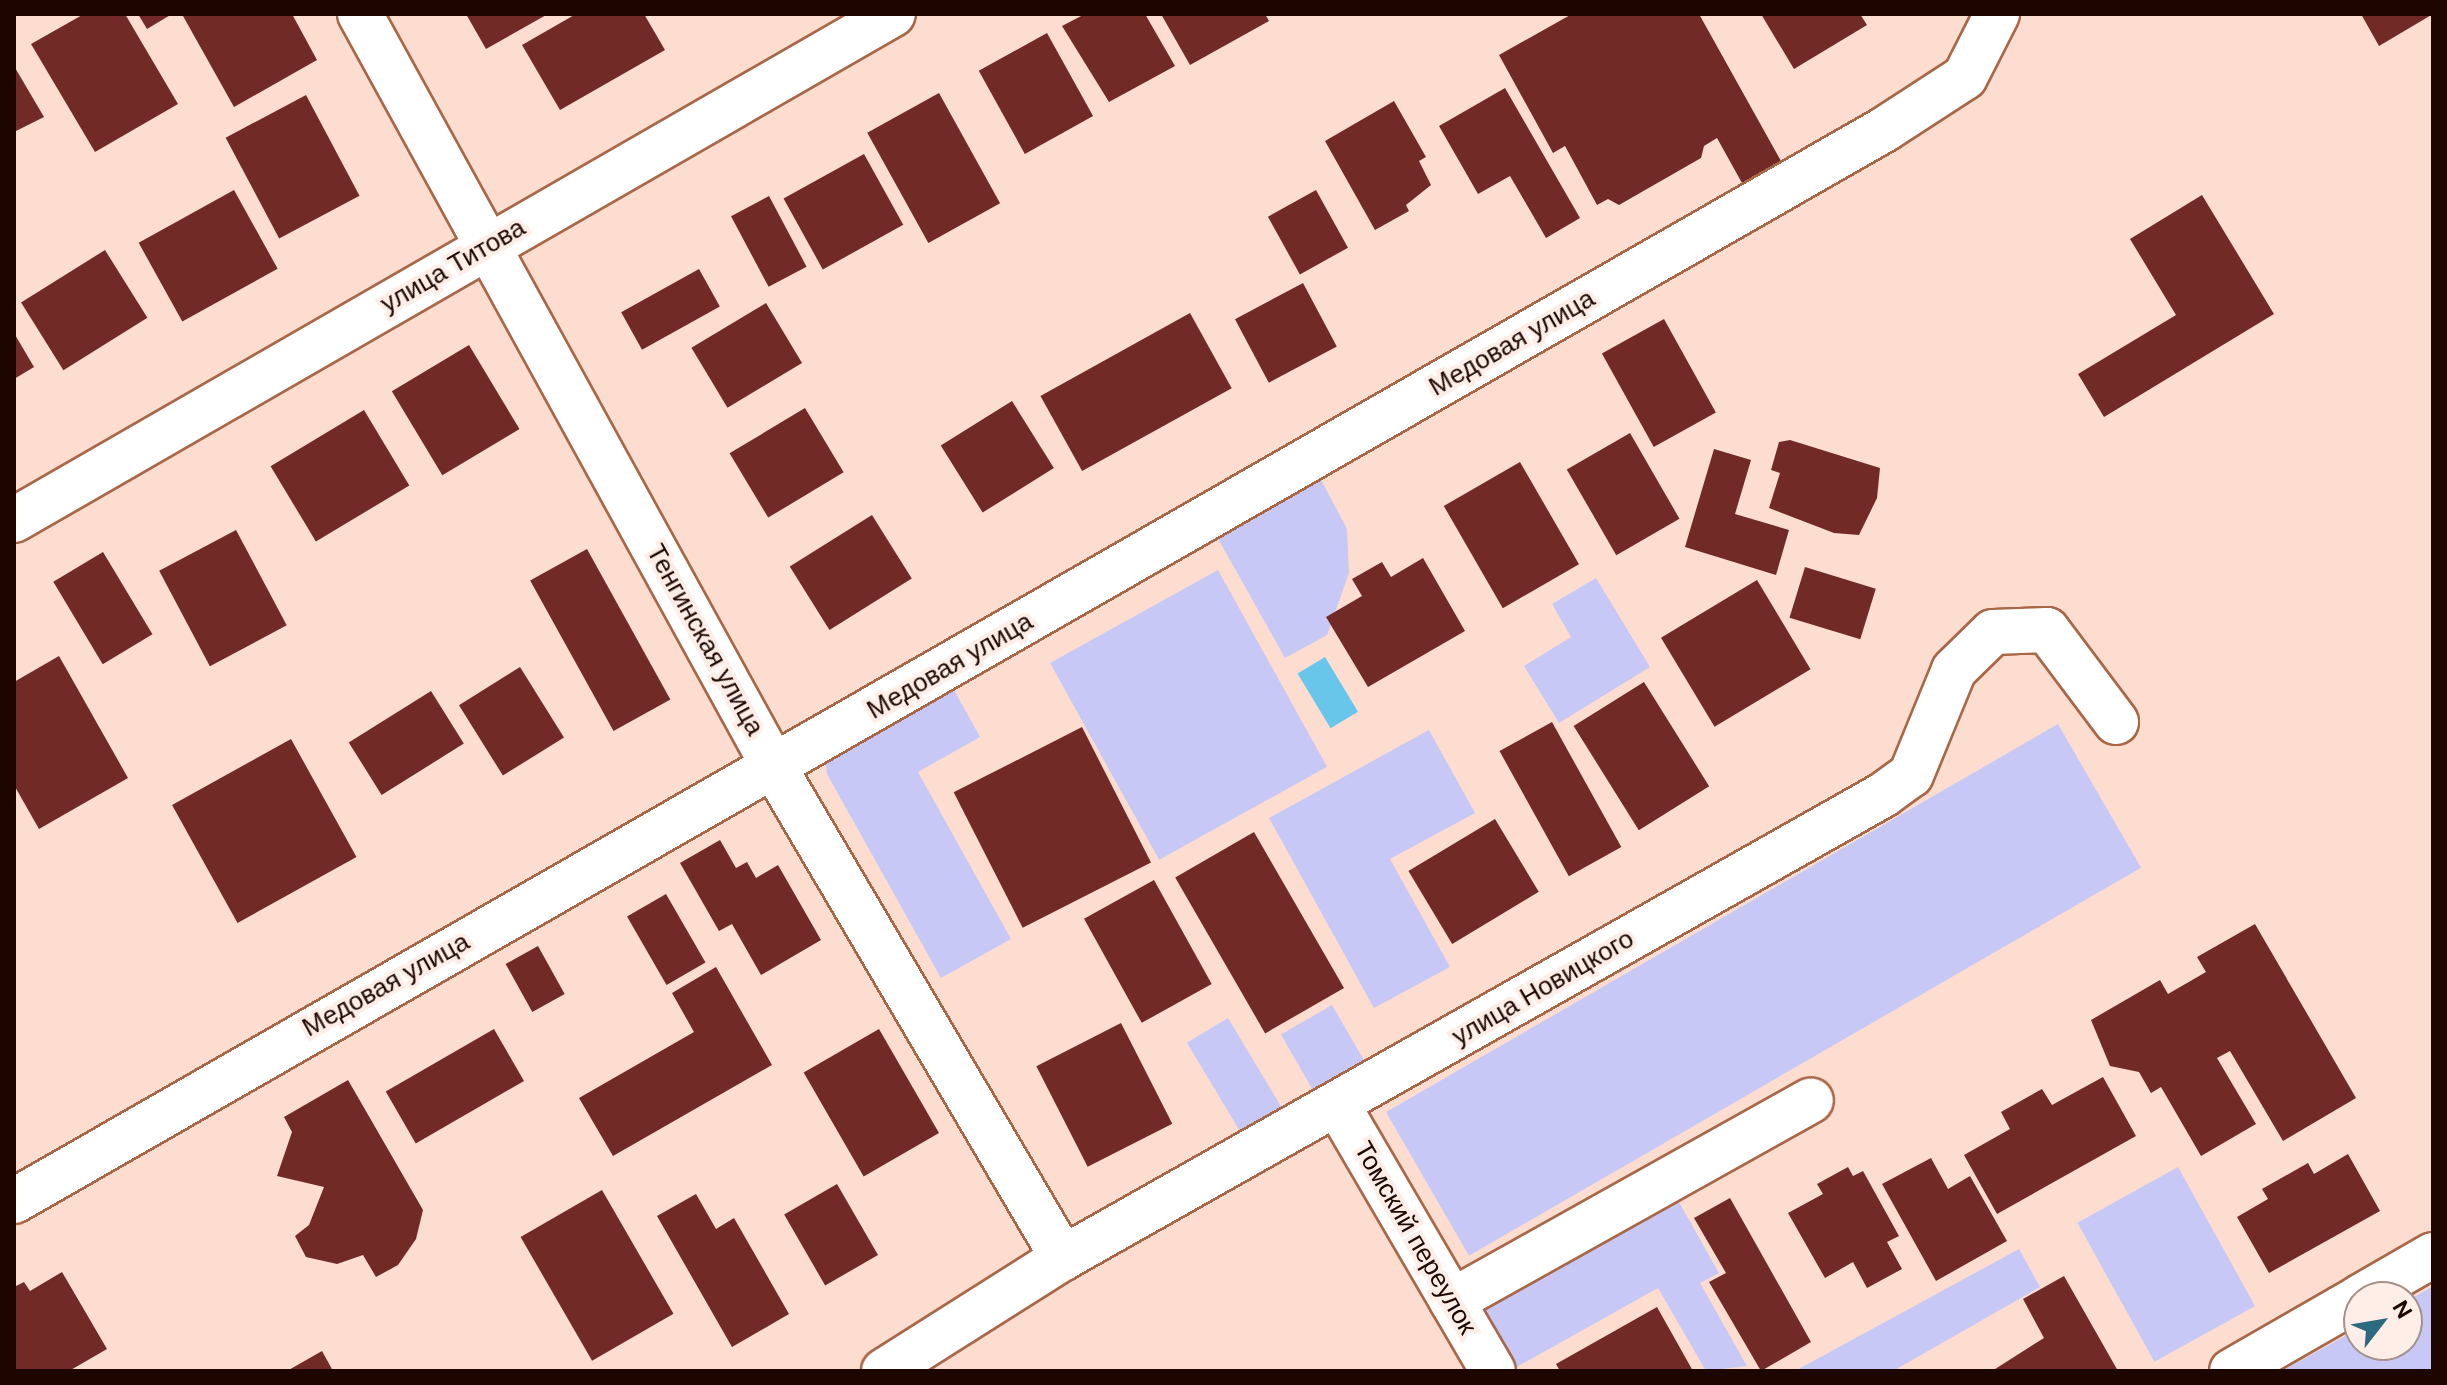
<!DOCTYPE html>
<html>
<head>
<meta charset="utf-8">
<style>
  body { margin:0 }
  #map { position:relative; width:2447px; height:1385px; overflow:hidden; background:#fcddd0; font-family:"DM Sans",sans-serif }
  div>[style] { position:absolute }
  .green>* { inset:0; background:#c8c8f7; transform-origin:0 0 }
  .water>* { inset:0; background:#67c6ea; transform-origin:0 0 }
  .building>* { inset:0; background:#722a27; transform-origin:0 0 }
  .roads { filter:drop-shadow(2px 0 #a96748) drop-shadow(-2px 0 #a96748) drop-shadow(0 2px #a96748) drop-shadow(0 -2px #a96748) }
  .minor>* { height:44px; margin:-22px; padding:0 22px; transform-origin:22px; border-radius:22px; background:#fff }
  span { translate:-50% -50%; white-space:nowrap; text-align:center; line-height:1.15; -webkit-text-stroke:8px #feeee7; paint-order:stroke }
  .street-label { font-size:26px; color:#1e0600 }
  .frame { position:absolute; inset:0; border:16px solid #1e0600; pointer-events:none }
  .north { position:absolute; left:2343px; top:1281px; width:80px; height:80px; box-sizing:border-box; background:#feeee7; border:2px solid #a4918b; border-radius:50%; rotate:59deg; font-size:22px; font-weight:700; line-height:32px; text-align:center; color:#1e0600 }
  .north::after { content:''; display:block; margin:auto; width:28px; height:36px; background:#2c6a80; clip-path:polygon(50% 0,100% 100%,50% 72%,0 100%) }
</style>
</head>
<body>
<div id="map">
  <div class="green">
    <div style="clip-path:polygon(1316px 470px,1347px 529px,1349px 573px,1327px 635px,1285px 658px,1212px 528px)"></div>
    <div style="left:1218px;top:570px;width:225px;height:192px;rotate:61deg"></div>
    <div style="clip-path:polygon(1596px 578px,1650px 667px,1559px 723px,1524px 666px,1571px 637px,1552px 604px)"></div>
    <div style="clip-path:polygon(948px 679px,980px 737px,918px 772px,1011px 939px,941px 978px,827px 774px,825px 753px)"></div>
    <div style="left:2058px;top:724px;width:166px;height:776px;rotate:60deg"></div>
    <div style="clip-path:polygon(1429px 730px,1475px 813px,1390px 859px,1450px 967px,1374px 1008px,1269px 818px)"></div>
    <div style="left:1332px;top:1005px;width:69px;height:59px;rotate:60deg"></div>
    <div style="left:1228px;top:1018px;width:111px;height:48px;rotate:59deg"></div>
    <div style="left:2178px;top:1167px;width:159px;height:115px;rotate:61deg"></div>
    <div style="clip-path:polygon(1675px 1195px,1719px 1273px,1700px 1283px,1747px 1366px,1706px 1371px,1658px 1288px,1515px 1368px,1479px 1305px)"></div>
    <div style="clip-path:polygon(2019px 1249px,2040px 1287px,1893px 1371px,1795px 1371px)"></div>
    <div style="clip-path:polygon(2433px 1286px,2433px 1371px,2282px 1371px,2359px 1328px,2359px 1345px,2407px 1345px,2407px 1301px)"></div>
  </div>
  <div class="water">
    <div style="left:1325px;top:657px;width:64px;height:32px;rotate:59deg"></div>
  </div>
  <div class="building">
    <div style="clip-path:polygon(84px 14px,125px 14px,178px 104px,95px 152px,31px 44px)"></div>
    <div style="clip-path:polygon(138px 14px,172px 14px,147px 29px)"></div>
    <div style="clip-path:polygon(292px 14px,317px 60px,234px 107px,183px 16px)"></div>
    <div style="clip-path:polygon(466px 14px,548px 14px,486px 49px)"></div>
    <div style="clip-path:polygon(576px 14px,644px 14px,665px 50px,560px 110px,522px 45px)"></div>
    <div style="clip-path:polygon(1085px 14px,1145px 14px,1175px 66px,1109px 102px,1062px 26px)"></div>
    <div style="clip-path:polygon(1161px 14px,1265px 14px,1269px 21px,1190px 65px)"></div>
    <div style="clip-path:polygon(1572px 14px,1699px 14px,1781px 161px,1742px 183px,1717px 138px,1704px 146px,1701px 158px,1619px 205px,1608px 199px,1597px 205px,1565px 146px,1553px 153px,1499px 55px)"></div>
    <div style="clip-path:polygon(1761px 14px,1860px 14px,1867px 25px,1794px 69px)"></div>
    <div style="clip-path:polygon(2361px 14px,2433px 14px,2379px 46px)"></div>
    <div style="left:1047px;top:33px;width:95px;height:78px;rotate:61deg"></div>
    <div style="clip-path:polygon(14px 66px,44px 117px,14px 132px)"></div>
    <div style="clip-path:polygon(1505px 88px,1580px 218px,1546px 238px,1510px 176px,1478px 194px,1439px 126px)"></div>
    <div style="left:939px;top:93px;width:126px;height:82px;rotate:61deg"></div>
    <div style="left:306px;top:95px;width:114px;height:91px;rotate:62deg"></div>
    <div style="clip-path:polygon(1394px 101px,1426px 157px,1419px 161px,1431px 185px,1406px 205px,1409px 211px,1375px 230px,1325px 141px)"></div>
    <div style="left:864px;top:154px;width:81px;height:92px;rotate:61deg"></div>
    <div style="left:234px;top:190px;width:90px;height:109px;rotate:61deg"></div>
    <div style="left:1316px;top:190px;width:66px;height:55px;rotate:61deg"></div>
    <div style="clip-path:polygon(2202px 195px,2274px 314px,2104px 417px,2078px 374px,2176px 315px,2130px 239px)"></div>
    <div style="left:769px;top:196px;width:80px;height:43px;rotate:62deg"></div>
    <div style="left:105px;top:250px;width:80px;height:99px;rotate:58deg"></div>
    <div style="left:699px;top:269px;width:43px;height:89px;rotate:61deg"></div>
    <div style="left:1303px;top:283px;width:72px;height:77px;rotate:62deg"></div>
    <div style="left:766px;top:303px;width:70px;height:87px;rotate:59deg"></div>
    <div style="left:1190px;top:313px;width:86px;height:171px;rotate:61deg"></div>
    <div style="left:1664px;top:319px;width:107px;height:71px;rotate:61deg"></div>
    <div style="clip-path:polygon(14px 333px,34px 367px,14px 379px)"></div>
    <div style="left:469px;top:345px;width:98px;height:90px;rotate:59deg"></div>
    <div style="left:1012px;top:401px;width:79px;height:84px;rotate:58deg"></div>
    <div style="left:805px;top:408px;width:75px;height:88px;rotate:59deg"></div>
    <div style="left:364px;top:410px;width:88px;height:109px;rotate:59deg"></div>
    <div style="left:1630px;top:433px;width:99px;height:73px;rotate:60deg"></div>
    <div style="clip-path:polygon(1790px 440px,1880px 468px,1877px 498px,1859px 535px,1834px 533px,1769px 508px,1780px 473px,1771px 470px,1779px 442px)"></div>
    <div style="clip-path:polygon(1714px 449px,1751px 460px,1735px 514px,1789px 530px,1776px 575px,1685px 547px)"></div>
    <div style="left:1520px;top:462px;width:118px;height:88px;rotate:60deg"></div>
    <div style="left:872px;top:515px;width:75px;height:97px;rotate:58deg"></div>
    <div style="left:236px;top:530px;width:108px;height:87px;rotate:62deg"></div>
    <div style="left:587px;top:549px;width:172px;height:65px;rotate:61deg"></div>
    <div style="left:103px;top:552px;width:96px;height:58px;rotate:59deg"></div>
    <div style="clip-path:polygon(1423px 558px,1465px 631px,1368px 687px,1326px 617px,1362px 596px,1352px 579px,1382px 562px,1391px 577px)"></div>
    <div style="left:1805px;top:567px;width:74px;height:53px;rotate:17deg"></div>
    <div style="left:1757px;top:580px;width:104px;height:112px;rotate:59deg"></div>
    <div style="clip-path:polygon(59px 656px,128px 778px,39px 829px,14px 785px,14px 682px)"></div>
    <div style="left:520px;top:667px;width:83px;height:72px;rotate:58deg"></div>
    <div style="left:1644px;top:682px;width:123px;height:83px;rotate:58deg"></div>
    <div style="left:431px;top:691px;width:62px;height:97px;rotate:58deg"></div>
    <div style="left:1552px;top:722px;width:143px;height:60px;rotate:61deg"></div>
    <div style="left:1082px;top:727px;width:152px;height:144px;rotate:63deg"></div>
    <div style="left:291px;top:739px;width:135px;height:136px;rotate:61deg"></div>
    <div style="left:1495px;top:819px;width:85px;height:101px;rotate:59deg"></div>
    <div style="left:1254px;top:832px;width:180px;height:91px;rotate:60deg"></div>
    <div style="clip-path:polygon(720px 840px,736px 868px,747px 862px,756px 878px,778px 865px,821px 940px,761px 975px,732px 924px,719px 931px,680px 863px)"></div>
    <div style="left:1154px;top:880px;width:119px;height:80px;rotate:61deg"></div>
    <div style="left:666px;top:894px;width:79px;height:45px;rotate:60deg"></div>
    <div style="clip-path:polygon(2255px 924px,2356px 1098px,2283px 1141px,2230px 1051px,2217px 1058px,2256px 1124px,2201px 1156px,2161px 1087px,2151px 1093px,2139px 1072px,2110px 1066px,2091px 1020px,2160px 980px,2168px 994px,2206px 972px,2197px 957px)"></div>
    <div style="left:538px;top:946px;width:55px;height:37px;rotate:61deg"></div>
    <div style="clip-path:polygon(716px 967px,772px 1065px,613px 1156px,579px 1098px,694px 1032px,672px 993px)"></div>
    <div style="left:1121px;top:1023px;width:113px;height:95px;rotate:63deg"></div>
    <div style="left:494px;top:1029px;width:60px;height:125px;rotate:60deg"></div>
    <div style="left:879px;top:1029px;width:120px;height:87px;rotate:60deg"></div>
    <div style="clip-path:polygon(2103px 1077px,2136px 1136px,1997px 1214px,1964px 1155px,2010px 1129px,2001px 1112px,2042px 1089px,2052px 1105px)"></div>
    <div style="clip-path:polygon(348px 1080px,423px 1210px,416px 1239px,398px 1265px,376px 1277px,363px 1255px,337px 1264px,306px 1257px,295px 1236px,309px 1225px,324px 1187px,277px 1176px,292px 1132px,284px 1117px)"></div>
    <div style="clip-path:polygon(2348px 1154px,2380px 1211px,2269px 1273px,2237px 1217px,2268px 1199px,2262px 1189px,2308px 1163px,2314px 1174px)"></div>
    <div style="clip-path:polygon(1931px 1158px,1948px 1189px,1970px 1176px,2007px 1241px,1936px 1281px,1882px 1184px)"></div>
    <div style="clip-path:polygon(1848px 1167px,1853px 1176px,1863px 1171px,1899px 1236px,1887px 1242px,1902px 1269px,1867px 1288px,1853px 1262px,1825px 1278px,1788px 1213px,1823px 1194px,1817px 1184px)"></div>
    <div style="left:837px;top:1184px;width:82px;height:61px;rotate:60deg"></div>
    <div style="left:602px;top:1190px;width:143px;height:94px;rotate:60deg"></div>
    <div style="clip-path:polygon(696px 1194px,716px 1229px,734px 1218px,789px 1314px,732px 1347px,657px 1216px)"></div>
    <div style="clip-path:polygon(1730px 1198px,1811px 1342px,1761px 1371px,1709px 1282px,1726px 1273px,1694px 1218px)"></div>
    <div style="clip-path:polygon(62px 1272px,107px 1349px,69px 1371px,14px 1371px,14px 1287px,24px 1282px,30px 1291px)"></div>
    <div style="clip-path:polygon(2064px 1276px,2118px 1371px,1992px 1371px,2044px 1338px,2023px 1299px)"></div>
    <div style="clip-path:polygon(1657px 1307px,1693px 1371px,1560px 1371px,1556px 1364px)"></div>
    <div style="clip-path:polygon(322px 1351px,333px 1371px,287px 1371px)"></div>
  </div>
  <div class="roads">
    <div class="minor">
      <div style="left:360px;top:14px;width:859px;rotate:61.2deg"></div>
      <div style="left:774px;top:767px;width:570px;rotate:59.52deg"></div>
      <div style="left:14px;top:520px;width:1014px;rotate:-29.93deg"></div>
      <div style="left:1337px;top:1104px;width:309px;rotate:59.7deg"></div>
      <div style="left:14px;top:1201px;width:2156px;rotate:-29.81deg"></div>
      <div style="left:1885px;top:129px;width:95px;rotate:-33deg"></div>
      <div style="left:1965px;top:77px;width:71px;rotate:-63.1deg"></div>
      <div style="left:2360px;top:1297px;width:84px;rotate:-29.9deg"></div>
      <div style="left:1452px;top:1301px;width:411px;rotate:-29.2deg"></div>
      <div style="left:884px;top:1371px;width:212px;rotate:-32.3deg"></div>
      <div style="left:1063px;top:1258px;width:942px;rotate:-29.45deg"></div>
      <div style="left:1883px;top:795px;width:34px;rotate:-36deg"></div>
      <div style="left:1911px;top:775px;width:113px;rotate:-67.7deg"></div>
      <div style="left:1954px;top:670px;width:54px;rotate:-44.3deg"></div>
      <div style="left:1993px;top:632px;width:54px;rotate:-2.1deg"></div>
      <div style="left:2047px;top:630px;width:115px;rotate:53.1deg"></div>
      <div style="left:2232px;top:1371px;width:146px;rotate:-29.9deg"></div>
    </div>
  </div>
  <div class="street-label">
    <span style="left:453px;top:266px;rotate:-30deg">улица Титова</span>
    <span style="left:1512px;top:343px;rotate:-30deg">Медовая улица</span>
    <span style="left:705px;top:640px;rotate:61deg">Тенгинская улица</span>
    <span style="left:950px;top:666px;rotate:-30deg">Медовая улица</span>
    <span style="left:386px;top:985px;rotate:-29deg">Медовая улица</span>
    <span style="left:1543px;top:988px;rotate:-30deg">улица Новицкого</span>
    <span style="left:1415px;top:1238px;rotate:60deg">Томский переулок</span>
  </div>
  <div class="frame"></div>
  <div class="north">N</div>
</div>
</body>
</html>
